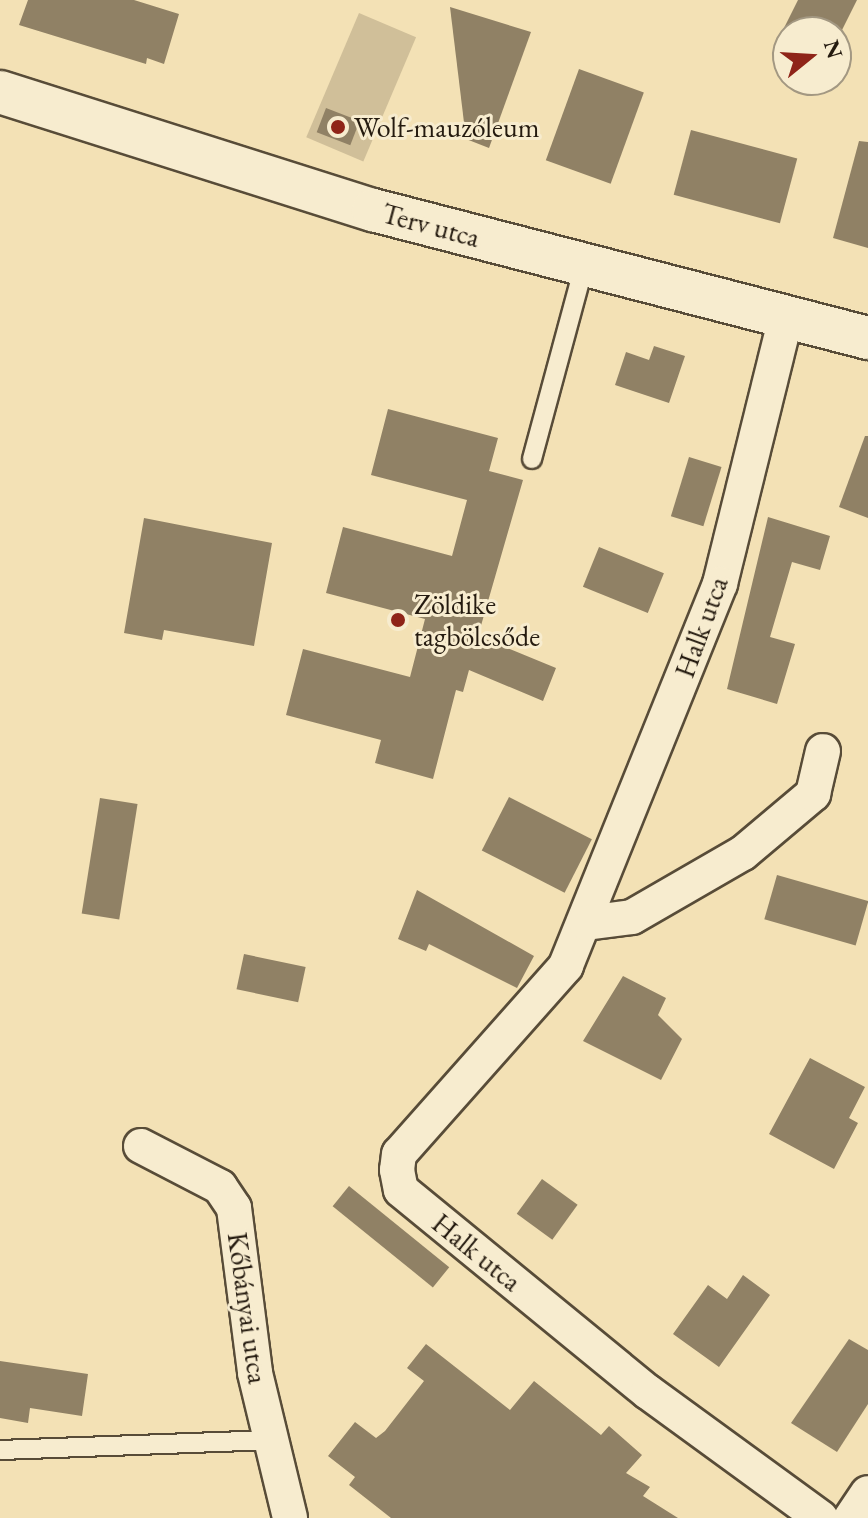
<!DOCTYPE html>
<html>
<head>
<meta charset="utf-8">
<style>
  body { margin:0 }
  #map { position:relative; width:868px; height:1518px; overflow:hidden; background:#f3e1b5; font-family:"EB Garamond",serif }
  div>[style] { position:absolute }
  .green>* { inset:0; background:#d0bf99; transform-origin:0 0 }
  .building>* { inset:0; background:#908165; transform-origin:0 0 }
  .roads { filter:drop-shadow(2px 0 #584c38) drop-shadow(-2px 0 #584c38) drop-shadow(0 2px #584c38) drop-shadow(0 -2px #584c38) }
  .service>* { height:18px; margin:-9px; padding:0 9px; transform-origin:9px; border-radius:9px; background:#f7eccf }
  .minor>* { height:34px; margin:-17px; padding:0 17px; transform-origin:17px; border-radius:17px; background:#f7eccf }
  .tertiary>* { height:42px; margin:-21px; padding:0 21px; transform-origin:21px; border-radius:21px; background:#f7eccf }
  .dots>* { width:22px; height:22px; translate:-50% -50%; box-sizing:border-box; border:4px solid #f7eccf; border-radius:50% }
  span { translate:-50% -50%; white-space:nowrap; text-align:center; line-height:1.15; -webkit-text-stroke:6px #f7eccf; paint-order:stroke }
  .poi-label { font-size:28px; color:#241a0f }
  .left { translate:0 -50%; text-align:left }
  .street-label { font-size:28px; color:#241a0f }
  .north { position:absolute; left:772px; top:16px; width:80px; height:80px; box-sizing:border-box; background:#f7eccf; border:2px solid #a39882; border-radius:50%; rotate:72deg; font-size:22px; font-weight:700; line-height:32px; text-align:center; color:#241a0f }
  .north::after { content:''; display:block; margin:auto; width:28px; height:36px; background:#8f2418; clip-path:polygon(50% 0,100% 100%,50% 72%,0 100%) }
</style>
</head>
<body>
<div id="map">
  <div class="green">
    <div style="left:359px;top:13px;width:62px;height:135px;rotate:23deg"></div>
  </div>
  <div class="building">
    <div style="clip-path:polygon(28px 0,134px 0,179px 14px,164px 64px,147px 58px,146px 64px,19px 25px)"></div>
    <div style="clip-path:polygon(798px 0,857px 0,841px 32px,782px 32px)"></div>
    <div style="clip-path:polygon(450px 7px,531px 32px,489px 148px,466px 139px)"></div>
    <div style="left:579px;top:69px;width:69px;height:97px;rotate:20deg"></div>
    <div style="left:326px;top:108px;width:36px;height:26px;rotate:21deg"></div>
    <div style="left:691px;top:130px;width:110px;height:67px;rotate:15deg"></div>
    <div style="clip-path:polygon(859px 141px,868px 142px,868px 248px,833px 238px)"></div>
    <div style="clip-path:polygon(654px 346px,685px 356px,669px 403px,615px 385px,626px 352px,649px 360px)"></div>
    <div style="clip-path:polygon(388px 409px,498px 438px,489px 471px,523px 480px,478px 636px,556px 668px,543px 701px,469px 670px,463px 692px,456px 690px,433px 779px,375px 763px,381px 740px,286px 715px,303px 649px,410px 677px,425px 619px,326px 593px,343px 527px,452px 556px,467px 500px,371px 475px)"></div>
    <div style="clip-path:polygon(865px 436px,868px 436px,868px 518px,839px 507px)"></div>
    <div style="left:689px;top:457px;width:34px;height:62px;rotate:17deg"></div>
    <div style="clip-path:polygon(768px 517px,830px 536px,820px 570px,792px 562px,770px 637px,795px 644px,777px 704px,727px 689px)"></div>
    <div style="clip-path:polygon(144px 518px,272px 543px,254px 646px,164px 630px,162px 640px,124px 633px)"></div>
    <div style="left:599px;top:547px;width:70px;height:43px;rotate:22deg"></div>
    <div style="left:509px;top:797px;width:93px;height:60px;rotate:27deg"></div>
    <div style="left:100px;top:798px;width:38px;height:117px;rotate:9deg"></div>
    <div style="left:777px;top:875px;width:95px;height:46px;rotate:16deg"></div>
    <div style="clip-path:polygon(417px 890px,534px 956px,517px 988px,429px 944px,426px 951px,398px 939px)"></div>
    <div style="left:244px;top:954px;width:63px;height:36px;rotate:12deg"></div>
    <div style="clip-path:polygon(623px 976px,666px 998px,658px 1015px,682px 1039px,661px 1080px,583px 1041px)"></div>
    <div style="clip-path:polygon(810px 1058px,865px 1087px,849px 1118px,858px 1123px,834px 1169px,769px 1134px)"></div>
    <div style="left:542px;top:1179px;width:44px;height:43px;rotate:36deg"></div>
    <div style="left:349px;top:1186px;width:129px;height:26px;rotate:39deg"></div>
    <div style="clip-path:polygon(743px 1275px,770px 1295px,719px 1367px,673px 1334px,708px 1285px,727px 1299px)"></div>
    <div style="clip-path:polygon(849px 1339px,868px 1350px,868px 1404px,837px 1452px,791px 1423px)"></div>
    <div style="clip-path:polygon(426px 1344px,510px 1410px,534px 1381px,601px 1435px,609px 1426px,642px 1455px,626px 1473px,650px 1487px,643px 1496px,678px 1518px,391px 1518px,349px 1485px,355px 1477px,328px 1456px,355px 1422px,376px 1438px,385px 1431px,424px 1381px,407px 1368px)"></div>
    <div style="clip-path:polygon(0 1361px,88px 1374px,82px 1416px,30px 1408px,28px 1423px,0 1418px)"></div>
  </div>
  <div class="roads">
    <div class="service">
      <div style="left:532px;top:459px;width:200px;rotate:-74.9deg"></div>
      <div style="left:0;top:1450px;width:274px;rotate:-2.1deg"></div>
    </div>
    <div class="minor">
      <div style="left:785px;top:321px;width:271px;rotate:103.9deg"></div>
      <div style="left:720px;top:584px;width:412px;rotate:112deg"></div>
      <div style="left:566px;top:966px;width:251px;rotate:131.6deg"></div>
      <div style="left:399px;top:1154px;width:16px;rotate:97deg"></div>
      <div style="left:397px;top:1170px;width:20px;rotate:79deg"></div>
      <div style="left:401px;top:1190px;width:319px;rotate:39.3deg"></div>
      <div style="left:648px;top:1392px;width:214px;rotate:36.1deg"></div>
      <div style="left:586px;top:923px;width:46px;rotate:-7.4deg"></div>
      <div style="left:632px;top:917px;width:128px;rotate:-30deg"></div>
      <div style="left:743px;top:853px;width:92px;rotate:-40.1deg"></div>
      <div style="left:813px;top:794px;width:44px;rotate:-76.9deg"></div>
      <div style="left:141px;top:1146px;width:89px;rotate:27.4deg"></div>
      <div style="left:220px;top:1187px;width:25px;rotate:56deg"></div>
      <div style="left:234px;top:1208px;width:166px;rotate:82.7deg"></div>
      <div style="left:255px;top:1373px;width:149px;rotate:76.4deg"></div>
      <div style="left:851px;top:1518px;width:30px;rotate:-56deg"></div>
    </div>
    <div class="tertiary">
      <div style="left:0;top:92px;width:391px;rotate:17.6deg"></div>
      <div style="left:373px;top:210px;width:511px;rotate:14.5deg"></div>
    </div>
  </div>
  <div class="dots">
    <div style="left:338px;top:127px;background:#8f2418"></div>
    <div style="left:398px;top:620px;background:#8f2418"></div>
  </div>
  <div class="poi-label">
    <span class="left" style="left:354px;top:127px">Wolf-mauzóleum</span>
    <span class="left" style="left:414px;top:620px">Zöldike<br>tagbölcsőde</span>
  </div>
  <div class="street-label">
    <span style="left:431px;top:225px;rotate:15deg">Terv utca</span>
    <span style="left:701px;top:627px;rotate:-70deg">Halk utca</span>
    <span style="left:477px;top:1252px;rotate:39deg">Halk utca</span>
    <span style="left:248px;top:1308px;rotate:82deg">Kőbányai utca</span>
  </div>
  <div class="north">N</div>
</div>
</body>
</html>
